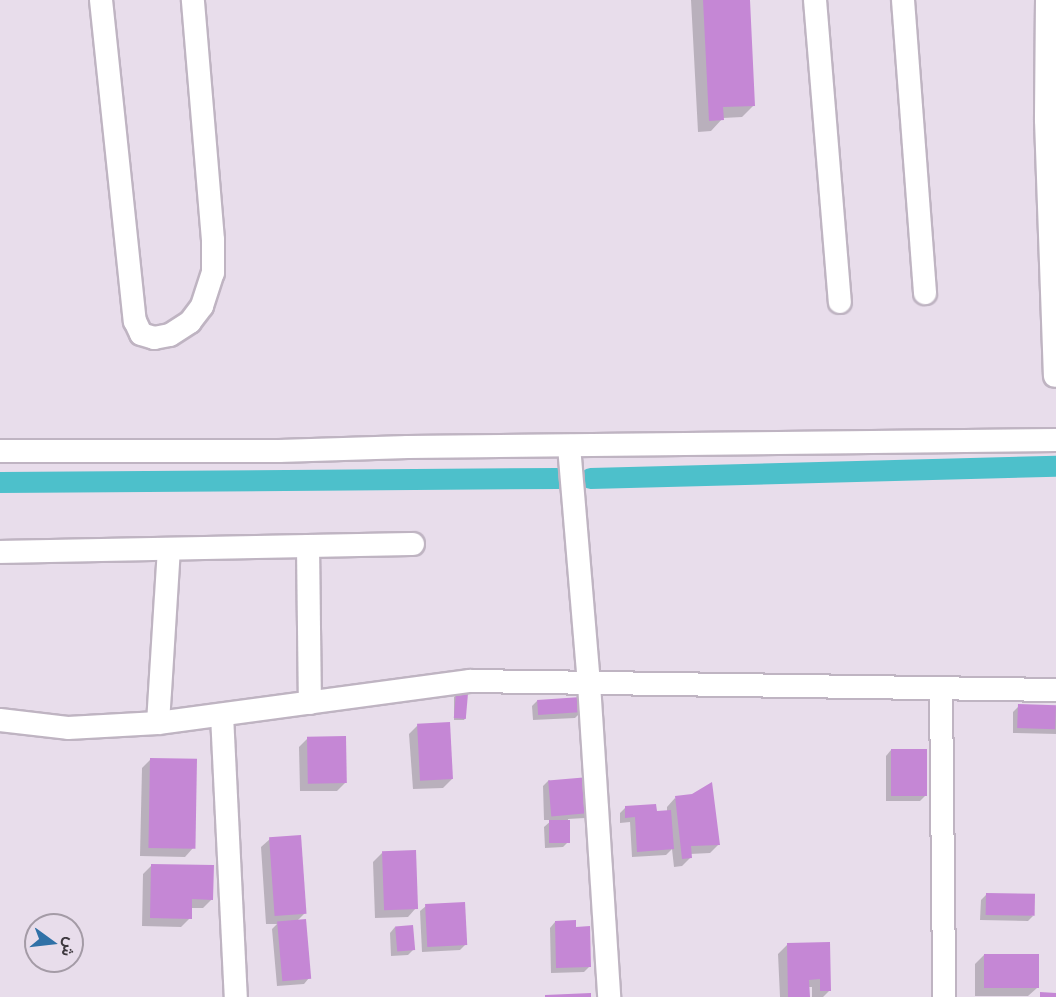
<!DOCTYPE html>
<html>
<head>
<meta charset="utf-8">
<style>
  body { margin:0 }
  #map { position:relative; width:1056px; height:997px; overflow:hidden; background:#e8ddeb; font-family:"Archivo Narrow",Vazirmatn,sans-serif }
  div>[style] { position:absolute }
  .shadow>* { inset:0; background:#0003 }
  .canal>* { height:21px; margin:-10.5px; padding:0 10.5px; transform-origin:10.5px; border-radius:10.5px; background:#4dc0cb }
  .building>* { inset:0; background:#c587d5; transform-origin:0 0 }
  .roads { filter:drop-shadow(2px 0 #bfb4c2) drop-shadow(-2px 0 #bfb4c2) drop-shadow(0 2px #bfb4c2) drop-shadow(0 -2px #bfb4c2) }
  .minor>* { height:22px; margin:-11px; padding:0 11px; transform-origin:11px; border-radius:11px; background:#fff }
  span { translate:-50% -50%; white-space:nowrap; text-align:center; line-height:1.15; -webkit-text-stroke:4.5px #e8ddeb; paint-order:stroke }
  .north { position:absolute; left:24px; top:913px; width:60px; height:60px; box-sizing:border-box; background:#e8ddeb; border:2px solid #a49ba6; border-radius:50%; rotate:105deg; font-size:16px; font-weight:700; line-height:24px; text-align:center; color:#3e393f }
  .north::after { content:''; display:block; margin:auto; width:21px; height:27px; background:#3071a7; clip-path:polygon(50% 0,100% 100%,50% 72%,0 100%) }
</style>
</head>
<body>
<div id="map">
  <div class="shadow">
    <div style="clip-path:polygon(691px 0,749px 0,754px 105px,742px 117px,723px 118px,711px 131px,698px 132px)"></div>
    <div style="clip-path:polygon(456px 695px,466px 717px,464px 720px,454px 720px,454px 697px)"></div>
    <div style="clip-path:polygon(538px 700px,581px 712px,575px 718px,533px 720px,532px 706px)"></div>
    <div style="clip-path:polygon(1019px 706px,1056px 707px,1056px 734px,1013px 733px,1013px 712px)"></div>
    <div style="clip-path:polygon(418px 725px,452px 779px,443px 788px,413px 789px,409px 734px)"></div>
    <div style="clip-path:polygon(308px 738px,346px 782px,337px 791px,300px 791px,299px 747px)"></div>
    <div style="clip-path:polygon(891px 750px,926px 795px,920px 801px,886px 801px,886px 756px)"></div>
    <div style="clip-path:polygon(151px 759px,193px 848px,185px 857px,140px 856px,142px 768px)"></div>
    <div style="clip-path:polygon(549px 780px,591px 813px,585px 818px,568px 819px,569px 841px,563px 847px,545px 848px,544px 827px,552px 820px,544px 820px,543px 786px)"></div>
    <div style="clip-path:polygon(675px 798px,719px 844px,710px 853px,690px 854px,691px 857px,682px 866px,674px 867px,672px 849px,666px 855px,632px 857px,630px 822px,620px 823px,620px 813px,625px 808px,667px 812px,667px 807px)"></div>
    <div style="clip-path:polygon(270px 839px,305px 913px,297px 921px,309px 978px,304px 984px,277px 986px,272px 929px,277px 924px,266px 924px,261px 847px)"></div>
    <div style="clip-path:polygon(382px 853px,416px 908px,408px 917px,375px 918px,373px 862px)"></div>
    <div style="clip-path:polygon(152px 865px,212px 899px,203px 908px,190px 908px,190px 918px,181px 927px,142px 926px,143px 874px)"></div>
    <div style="clip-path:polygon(987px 894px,1033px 916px,1028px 921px,980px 920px,981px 900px)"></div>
    <div style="clip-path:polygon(426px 906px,466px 944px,460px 950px,422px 952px,420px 911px)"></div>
    <div style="clip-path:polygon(555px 922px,575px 928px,589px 967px,584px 972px,551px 973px,550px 928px)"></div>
    <div style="clip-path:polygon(395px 927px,414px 949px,408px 955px,391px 956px,390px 933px)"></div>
    <div style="clip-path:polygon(828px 944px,830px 990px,823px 997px,812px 997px,812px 987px,808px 987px,808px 997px,780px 997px,778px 954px,787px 945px)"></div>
    <div style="clip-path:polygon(984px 955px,1037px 988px,1028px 996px,975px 996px,975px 964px)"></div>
  </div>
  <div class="canal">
    <div style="left:590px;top:478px;width:466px;rotate:-1.5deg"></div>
    <div style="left:0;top:482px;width:558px;rotate:-0.41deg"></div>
  </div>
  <div class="building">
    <div style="clip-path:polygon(703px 0,750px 0,755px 106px,723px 107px,724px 120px,709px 121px)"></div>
    <div style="left:456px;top:693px;width:12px;height:25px;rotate:5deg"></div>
    <div style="left:581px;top:697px;width:15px;height:44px;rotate:86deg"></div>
    <div style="left:1018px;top:704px;width:38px;height:24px;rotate:2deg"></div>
    <div style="left:450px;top:722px;width:57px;height:33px;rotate:87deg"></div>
    <div style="left:346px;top:736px;width:47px;height:39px;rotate:89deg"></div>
    <div style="left:891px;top:749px;width:36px;height:47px"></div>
    <div style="left:150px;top:758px;width:47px;height:90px;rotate:1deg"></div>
    <div style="left:589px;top:777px;width:36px;height:41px;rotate:85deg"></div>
    <div style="clip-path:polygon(712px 782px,720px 845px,691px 846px,692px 858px,682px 859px,675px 796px,692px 794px)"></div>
    <div style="clip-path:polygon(656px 804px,657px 811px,671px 810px,674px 849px,637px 852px,635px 817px,625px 818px,625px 806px)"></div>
    <div style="left:549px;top:820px;width:21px;height:23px"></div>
    <div style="left:301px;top:835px;width:79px;height:32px;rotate:86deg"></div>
    <div style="left:416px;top:850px;width:59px;height:34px;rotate:88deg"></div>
    <div style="clip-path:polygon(151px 864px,214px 865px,213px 900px,192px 899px,192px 919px,150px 918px)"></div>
    <div style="left:986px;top:893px;width:49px;height:22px;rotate:1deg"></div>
    <div style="left:465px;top:902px;width:43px;height:40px;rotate:87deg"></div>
    <div style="left:306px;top:919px;width:60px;height:29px;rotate:85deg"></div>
    <div style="clip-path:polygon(576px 920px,576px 927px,590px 926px,591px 967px,556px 968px,555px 921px)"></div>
    <div style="left:413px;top:925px;width:25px;height:18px;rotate:85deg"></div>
    <div style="clip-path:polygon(830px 942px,831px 991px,820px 991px,820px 979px,809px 980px,810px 997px,788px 997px,787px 943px)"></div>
    <div style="left:984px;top:954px;width:55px;height:34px"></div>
    <div style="clip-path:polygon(1040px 992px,1056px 993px,1056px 997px,1040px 997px)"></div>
    <div style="clip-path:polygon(591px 993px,591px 997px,545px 997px,545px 995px)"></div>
  </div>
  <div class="roads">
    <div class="minor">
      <div style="left:101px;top:0;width:323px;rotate:84deg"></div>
      <div style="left:135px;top:321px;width:14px;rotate:65deg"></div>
      <div style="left:141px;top:334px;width:14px;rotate:17deg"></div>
      <div style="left:154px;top:338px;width:16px;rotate:-11deg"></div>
      <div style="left:170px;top:335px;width:24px;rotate:-33deg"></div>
      <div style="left:190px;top:322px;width:20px;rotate:-53deg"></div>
      <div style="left:202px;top:306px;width:35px;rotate:-72deg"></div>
      <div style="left:213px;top:273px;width:33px;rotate:-90deg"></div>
      <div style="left:213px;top:240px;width:241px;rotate:-94.8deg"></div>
      <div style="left:815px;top:0;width:303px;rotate:85.3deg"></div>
      <div style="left:903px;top:0;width:294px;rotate:85.7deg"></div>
      <div style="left:1047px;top:0;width:120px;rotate:90.5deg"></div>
      <div style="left:1046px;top:120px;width:256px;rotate:88deg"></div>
      <div style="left:569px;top:446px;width:239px;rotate:85.2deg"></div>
      <div style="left:589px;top:684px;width:314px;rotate:86.3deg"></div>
      <div style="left:0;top:451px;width:279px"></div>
      <div style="left:279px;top:451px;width:129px;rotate:-1.8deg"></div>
      <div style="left:408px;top:447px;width:648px;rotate:-0.62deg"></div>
      <div style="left:308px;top:546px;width:157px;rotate:89.3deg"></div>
      <div style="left:0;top:552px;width:413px;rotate:-1.1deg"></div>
      <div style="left:941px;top:690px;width:307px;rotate:89.4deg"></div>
      <div style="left:222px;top:715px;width:282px;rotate:87.2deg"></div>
      <div style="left:0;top:720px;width:68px;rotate:6.7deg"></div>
      <div style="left:68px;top:728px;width:90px;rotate:-3.2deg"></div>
      <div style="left:158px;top:723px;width:315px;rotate:-7.7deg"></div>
      <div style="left:470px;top:681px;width:586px;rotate:0.88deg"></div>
      <div style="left:158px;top:723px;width:174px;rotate:-86.4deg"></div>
    </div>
  </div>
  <div class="north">ش</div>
</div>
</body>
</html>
